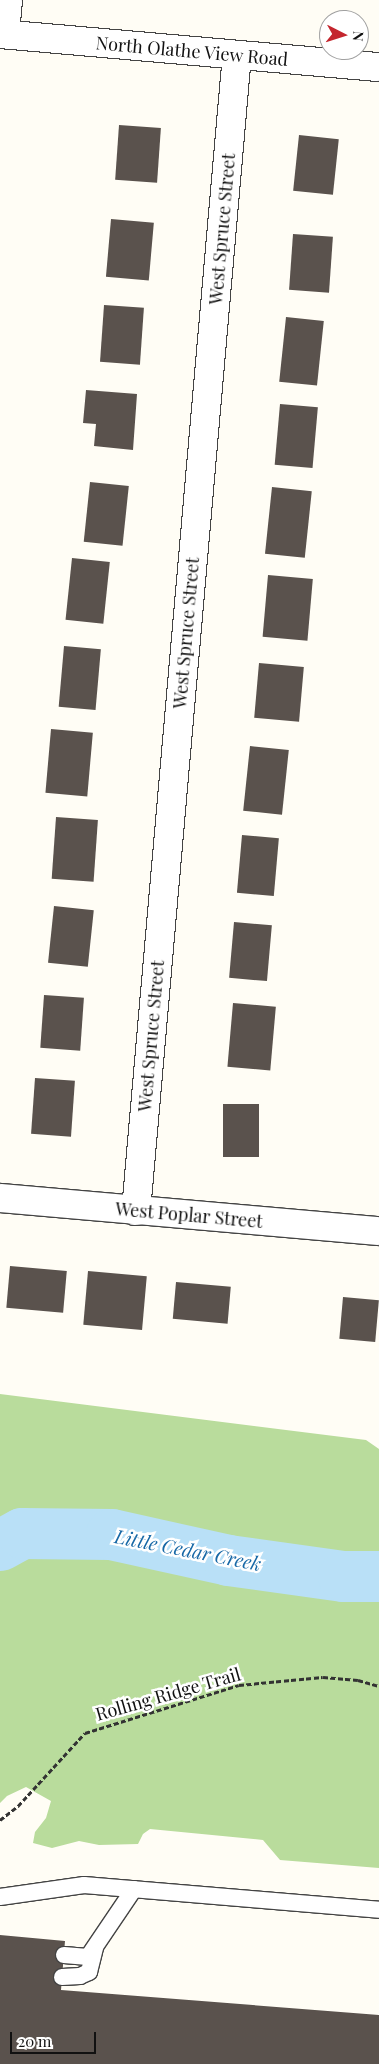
<!DOCTYPE html>
<html>
<head>
<meta charset="utf-8">
<style>
  body { margin:0 }
  #map { position:relative; width:379px; height:2064px; overflow:hidden; background:#fffdf5; font-family:"Playfair Display",serif }
  div>[style] { position:absolute }
  .forest>* { inset:0; background:#b9dc9c }
  .river>* { height:51px; margin:-25.5px; padding:0 25.5px; transform-origin:25.5px; border-radius:25.5px; background:#b9e0f7 }
  .building>* { inset:0; background:#5a524d; transform-origin:0 0 }
  .path>* { height:3px; margin-top:-1.5px; transform-origin:0; background:repeating-linear-gradient(90deg,#333 0 5px,transparent 0 7.5px) }
  .roads { filter:drop-shadow(1px 0 #444) drop-shadow(-1px 0 #444) drop-shadow(0 1px #444) drop-shadow(0 -1px #444) }
  .service>* { height:16px; margin:-8px; padding:0 8px; transform-origin:8px; border-radius:8px; background:#fff }
  .minor>* { height:28px; margin:-14px; padding:0 14px; transform-origin:14px; border-radius:14px; background:#fff }
  span { translate:-50% -50%; white-space:nowrap; text-align:center; line-height:1.15; -webkit-text-stroke:5px #fff; paint-order:stroke }
  .street-label { font-size:18px; color:#111 }
  .water-label { font-size:19px; color:#1768a6; font-style:italic }
  .north { position:absolute; left:319px; top:10px; width:50px; height:50px; box-sizing:border-box; background:#fff; border:1px solid #a0a0a0; border-radius:50%; rotate:95deg; font-size:14px; font-weight:700; line-height:20px; text-align:center; color:#111 }
  .north::after { content:''; display:block; margin:auto; width:18px; height:22px; background:#c4262e; clip-path:polygon(50% 0,100% 100%,50% 72%,0 100%) }
  .scale { position:absolute; left:10px; top:2032px; width:86px; height:22px; box-sizing:border-box; border:2px solid #111; border-top:0; padding-left:6px; font-size:15px; line-height:18px; white-space:nowrap; color:#111; -webkit-text-stroke:4px #fff; paint-order:stroke }
</style>
</head>
<body>
<div id="map">
  <div class="forest">
    <div style="clip-path:polygon(0 1394px,366px 1440px,379px 1449px,379px 1868px,280px 1860px,263px 1840px,150px 1829px,143px 1834px,138px 1844px,99px 1845px,79px 1841px,52px 1848px,33px 1843px,35px 1832px,46px 1818px,51px 1801px,26px 1787px,7px 1796px,0 1803px)"></div>
  </div>
  <div class="river">
    <div style="left:0;top:1545px;width:25px;rotate:-29deg"></div>
    <div style="left:22px;top:1533px;width:89px;rotate:0.6deg"></div>
    <div style="left:111px;top:1534px;width:120px;rotate:12.5deg"></div>
    <div style="left:228px;top:1560px;width:116px;rotate:7.9deg"></div>
    <div style="left:343px;top:1576px;width:36px"></div>
  </div>
  <div class="building">
    <div style="left:119px;top:125px;width:42px;height:55px;rotate:4deg"></div>
    <div style="left:299px;top:135px;width:40px;height:56px;rotate:6deg"></div>
    <div style="left:111px;top:219px;width:43px;height:58px;rotate:5deg"></div>
    <div style="left:293px;top:234px;width:40px;height:56px;rotate:4deg"></div>
    <div style="left:104px;top:305px;width:40px;height:57px;rotate:4deg"></div>
    <div style="left:286px;top:317px;width:38px;height:65px;rotate:6deg"></div>
    <div style="clip-path:polygon(86px 390px,137px 394px,133px 450px,94px 446px,96px 424px,83px 423px)"></div>
    <div style="left:280px;top:404px;width:38px;height:61px;rotate:5deg"></div>
    <div style="left:90px;top:482px;width:39px;height:60px;rotate:6deg"></div>
    <div style="left:272px;top:487px;width:40px;height:67px;rotate:6deg"></div>
    <div style="left:72px;top:558px;width:38px;height:62px;rotate:6deg"></div>
    <div style="left:268px;top:575px;width:45px;height:62px;rotate:5deg"></div>
    <div style="left:64px;top:646px;width:37px;height:61px;rotate:5deg"></div>
    <div style="left:259px;top:663px;width:45px;height:55px;rotate:5deg"></div>
    <div style="left:51px;top:729px;width:42px;height:64px;rotate:5deg"></div>
    <div style="left:250px;top:746px;width:39px;height:65px;rotate:6deg"></div>
    <div style="left:56px;top:817px;width:42px;height:62px;rotate:4deg"></div>
    <div style="left:242px;top:835px;width:37px;height:58px;rotate:5deg"></div>
    <div style="left:54px;top:906px;width:40px;height:57px;rotate:6deg"></div>
    <div style="left:234px;top:922px;width:38px;height:56px;rotate:5deg"></div>
    <div style="left:44px;top:995px;width:40px;height:53px;rotate:4deg"></div>
    <div style="left:233px;top:1003px;width:43px;height:64px;rotate:5deg"></div>
    <div style="left:35px;top:1078px;width:40px;height:56px;rotate:4deg"></div>
    <div style="left:223px;top:1104px;width:36px;height:53px"></div>
    <div style="left:10px;top:1266px;width:57px;height:42px;rotate:5deg"></div>
    <div style="left:88px;top:1271px;width:59px;height:54px;rotate:5deg"></div>
    <div style="left:176px;top:1282px;width:55px;height:37px;rotate:5deg"></div>
    <div style="left:343px;top:1297px;width:36px;height:42px;rotate:5deg"></div>
    <div style="clip-path:polygon(0 1935px,65px 1941px,61px 1990px,379px 2015px,379px 2064px,0 2064px)"></div>
  </div>
  <div class="path">
    <div style="left:0;top:1820px;width:23px;rotate:-38deg"></div>
    <div style="left:18px;top:1806px;width:99px;rotate:-47.5deg"></div>
    <div style="left:85px;top:1733px;width:161px;rotate:-17.3deg"></div>
    <div style="left:239px;top:1685px;width:84px;rotate:-5.4deg"></div>
    <div style="left:323px;top:1677px;width:35px;rotate:5deg"></div>
    <div style="left:358px;top:1680px;width:22px;rotate:16deg"></div>
  </div>
  <div class="roads">
    <div class="service">
      <div style="left:0;top:1897px;width:85px;rotate:-8.1deg"></div>
      <div style="left:84px;top:1885px;width:296px;rotate:4.8deg"></div>
      <div style="left:64px;top:1955px;width:24px;rotate:5deg"></div>
      <div style="left:88px;top:1957px;width:82px;rotate:-55.9deg"></div>
      <div style="left:62px;top:1977px;width:18px;rotate:-3deg"></div>
      <div style="left:80px;top:1976px;width:10px;rotate:-24deg"></div>
      <div style="left:89px;top:1972px;width:25px;rotate:-76deg"></div>
    </div>
    <div class="minor">
      <div style="left:0;top:34px;width:380px;rotate:5deg"></div>
      <div style="left:5px;top:34px;width:34px;rotate:-85deg"></div>
      <div style="left:0;top:1198px;width:380px;rotate:5deg"></div>
      <div style="left:136px;top:1211px;width:1160px;rotate:-85.01deg"></div>
    </div>
  </div>
  <div class="street-label">
    <span style="left:192px;top:51px;rotate:5deg">North Olathe View Road</span>
    <span style="left:222px;top:229px;rotate:-85deg">West Spruce Street</span>
    <span style="left:186px;top:633px;rotate:-85deg">West Spruce Street</span>
    <span style="left:151px;top:1036px;rotate:-85deg">West Spruce Street</span>
    <span style="left:189px;top:1215px;rotate:5deg">West Poplar Street</span>
    <span style="left:168px;top:1694px;rotate:-16deg">Rolling Ridge Trail</span>
  </div>
  <div class="water-label">
    <span style="left:188px;top:1550px;rotate:11deg">Little Cedar Creek</span>
  </div>
  <div class="north">N</div>
  <div class="scale">20 m</div>
</div>
</body>
</html>
